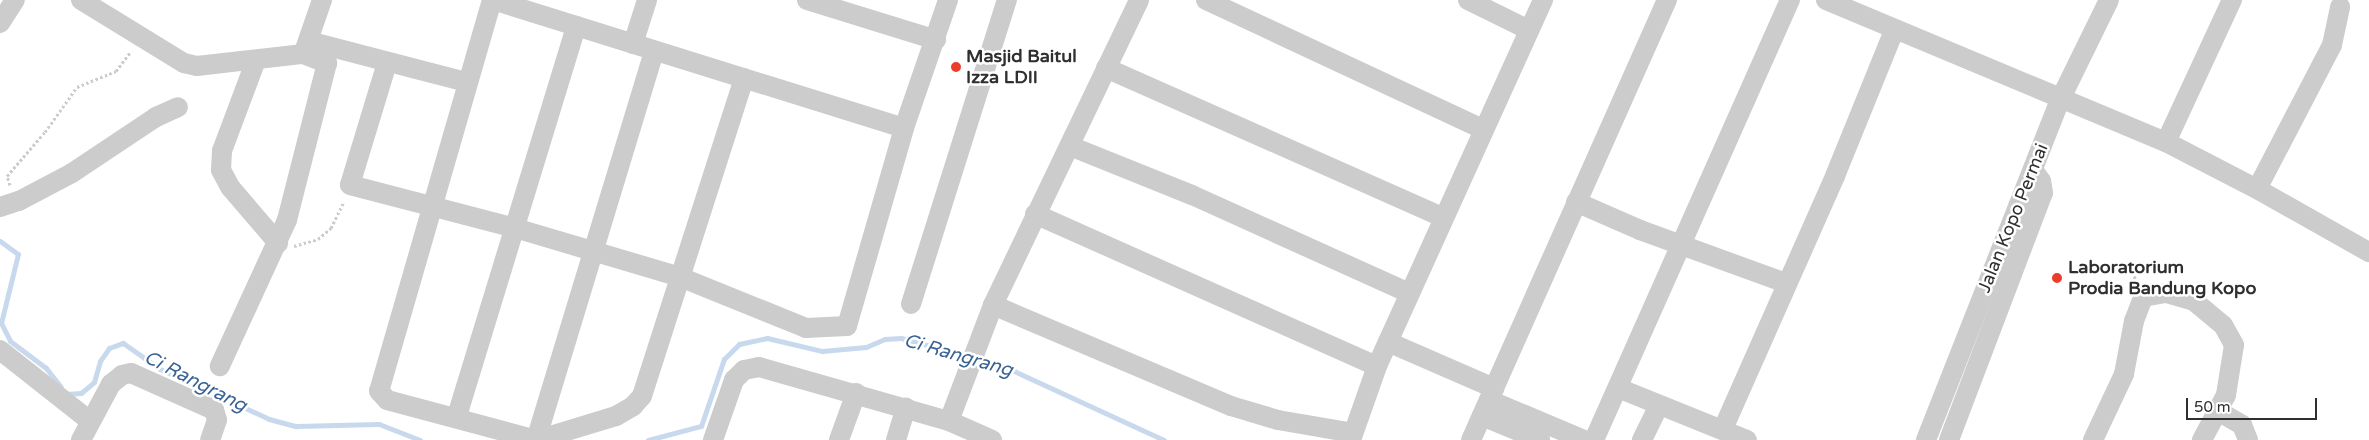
<!DOCTYPE html>
<html>
<head>
<meta charset="utf-8">
<style>
  body { margin:0 }
  #map { position:relative; width:2369px; height:440px; overflow:hidden; background:#fff; font-family:"Varela Round",sans-serif }
  div>[style] { position:absolute }
  .stream>* { height:5px; margin:-2.5px; padding:0 2.5px; transform-origin:2.5px; border-radius:2.5px; background:#c8d9ed }
  .path>* { height:3px; margin-top:-1.5px; transform-origin:0; background:repeating-linear-gradient(90deg,#ccc 0 2.5px,transparent 0 5px) }
  .minor>* { height:20px; margin:-10px; padding:0 10px; transform-origin:10px; border-radius:10px; background:#ccc }
  .dots>* { width:14px; height:14px; translate:-50% -50%; box-sizing:border-box; border:2px solid #fff; border-radius:50% }
  span { translate:-50% -50%; white-space:nowrap; text-align:center; line-height:1.15; -webkit-text-stroke:5px #fff; paint-order:stroke }
  .poi-label { font-size:18px; color:#2f2f2f; font-weight:700 }
  .left { translate:0 -50%; text-align:left }
  .street-label { font-size:18px; color:#2f2f2f }
  .water-label { font-size:19px; color:#396295; font-style:italic }
  .scale { position:absolute; left:2186px; top:398px; width:131px; height:22px; box-sizing:border-box; border:2px solid #2f2f2f; border-top:0; padding-left:6px; font-size:15px; line-height:18px; white-space:nowrap; color:#2f2f2f; -webkit-text-stroke:4px #fff; paint-order:stroke }
</style>
</head>
<body>
<div id="map">
  <div class="stream">
    <div style="left:0;top:241px;width:22px;rotate:36deg"></div>
    <div style="left:18px;top:254px;width:71px;rotate:103.8deg"></div>
    <div style="left:1px;top:323px;width:20px;rotate:63deg"></div>
    <div style="left:10px;top:341px;width:45px;rotate:36.9deg"></div>
    <div style="left:46px;top:368px;width:24px;rotate:52deg"></div>
    <div style="left:976px;top:358px;width:40px;rotate:18.9deg"></div>
    <div style="left:1014px;top:371px;width:165px;rotate:24.7deg"></div>
    <div style="left:66px;top:394px;width:15px;rotate:-4deg"></div>
    <div style="left:81px;top:393px;width:17px;rotate:-40deg"></div>
    <div style="left:94px;top:382px;width:22px;rotate:-74deg"></div>
    <div style="left:100px;top:361px;width:16px;rotate:-55deg"></div>
    <div style="left:109px;top:348px;width:15px;rotate:-20deg"></div>
    <div style="left:123px;top:343px;width:45px;rotate:35.1deg"></div>
    <div style="left:160px;top:369px;width:120px;rotate:24.6deg"></div>
    <div style="left:269px;top:419px;width:28px;rotate:15deg"></div>
    <div style="left:296px;top:426px;width:83px;rotate:-1.4deg"></div>
    <div style="left:379px;top:424px;width:44px;rotate:21.3deg"></div>
    <div style="left:648px;top:440px;width:55px;rotate:-14.8deg"></div>
    <div style="left:701px;top:426px;width:71px;rotate:-71.1deg"></div>
    <div style="left:724px;top:359px;width:21px;rotate:-45deg"></div>
    <div style="left:739px;top:344px;width:29px;rotate:-12deg"></div>
    <div style="left:767px;top:338px;width:57px;rotate:13.3deg"></div>
    <div style="left:822px;top:351px;width:44px;rotate:-5.2deg"></div>
    <div style="left:866px;top:347px;width:21px;rotate:-23deg"></div>
    <div style="left:885px;top:339px;width:16px;rotate:-4deg"></div>
    <div style="left:901px;top:338px;width:69px;rotate:15deg"></div>
  </div>
  <div class="path">
    <div style="left:10px;top:185px;width:9px;rotate:-108deg"></div>
    <div style="left:7px;top:176px;width:58px;rotate:-49.2deg"></div>
    <div style="left:45px;top:132px;width:55px;rotate:-54.6deg"></div>
    <div style="left:77px;top:87px;width:42px;rotate:-22.3deg"></div>
    <div style="left:116px;top:71px;width:25px;rotate:-53deg"></div>
    <div style="left:294px;top:246px;width:25px;rotate:-16deg"></div>
    <div style="left:318px;top:239px;width:17px;rotate:-40deg"></div>
    <div style="left:331px;top:228px;width:30px;rotate:-64deg"></div>
    <div style="left:2128px;top:268px;width:17px;rotate:54deg"></div>
  </div>
  <div class="minor">
    <div style="left:81px;top:0;width:121px;rotate:31.5deg"></div>
    <div style="left:184px;top:63px;width:13px;rotate:13deg"></div>
    <div style="left:197px;top:66px;width:107px;rotate:-6.5deg"></div>
    <div style="left:303px;top:54px;width:26px;rotate:21deg"></div>
    <div style="left:327px;top:63px;width:162px;rotate:104.3deg"></div>
    <div style="left:287px;top:220px;width:161px;rotate:114.7deg"></div>
    <div style="left:492px;top:0;width:407px;rotate:106.1deg"></div>
    <div style="left:379px;top:391px;width:12px;rotate:48deg"></div>
    <div style="left:387px;top:400px;width:154px;rotate:15deg"></div>
    <div style="left:493px;top:0;width:430px;rotate:17.3deg"></div>
    <div style="left:807px;top:0;width:135px;rotate:17.2deg"></div>
    <div style="left:1206px;top:0;width:306px;rotate:25deg"></div>
    <div style="left:1468px;top:0;width:68px;rotate:26.2deg"></div>
    <div style="left:1826px;top:0;width:368px;rotate:22.7deg"></div>
    <div style="left:2166px;top:142px;width:102px;rotate:27.3deg"></div>
    <div style="left:2257px;top:189px;width:129px;rotate:29.4deg"></div>
    <div style="left:0;top:23px;width:27px;rotate:-57deg"></div>
    <div style="left:308px;top:41px;width:164px;rotate:14.5deg"></div>
    <div style="left:633px;top:44px;width:46px;rotate:-72.3deg"></div>
    <div style="left:304px;top:52px;width:55px;rotate:-70.9deg"></div>
    <div style="left:256px;top:60px;width:97px;rotate:110.5deg"></div>
    <div style="left:222px;top:151px;width:19px;rotate:93deg"></div>
    <div style="left:221px;top:170px;width:19px;rotate:62deg"></div>
    <div style="left:230px;top:187px;width:74px;rotate:49.4deg"></div>
    <div style="left:387px;top:63px;width:127px;rotate:106.9deg"></div>
    <div style="left:350px;top:185px;width:171px;rotate:14.6deg"></div>
    <div style="left:515px;top:228px;width:172px;rotate:16.5deg"></div>
    <div style="left:680px;top:277px;width:136px;rotate:22deg"></div>
    <div style="left:806px;top:328px;width:41px;rotate:-2.8deg"></div>
    <div style="left:847px;top:326px;width:206px;rotate:-73.9deg"></div>
    <div style="left:904px;top:128px;width:135px;rotate:-71deg"></div>
    <div style="left:1106px;top:68px;width:368px;rotate:23.9deg"></div>
    <div style="left:2166px;top:142px;width:157px;rotate:-65.1deg"></div>
    <div style="left:1070px;top:146px;width:131px;rotate:21.9deg"></div>
    <div style="left:1192px;top:195px;width:238px;rotate:24.3deg"></div>
    <div style="left:2257px;top:189px;width:162px;rotate:-62.5deg"></div>
    <div style="left:2332px;top:45px;width:39px;rotate:-78deg"></div>
    <div style="left:1576px;top:202px;width:70px;rotate:23.6deg"></div>
    <div style="left:1640px;top:230px;width:155px;rotate:20deg"></div>
    <div style="left:0;top:207px;width:20px;rotate:-18deg"></div>
    <div style="left:19px;top:201px;width:60px;rotate:-27.8deg"></div>
    <div style="left:72px;top:173px;width:101px;rotate:-33.7deg"></div>
    <div style="left:156px;top:117px;width:24px;rotate:-24deg"></div>
    <div style="left:1035px;top:214px;width:374px;rotate:24deg"></div>
    <div style="left:911px;top:304px;width:319px;rotate:-72.5deg"></div>
    <div style="left:993px;top:305px;width:259px;rotate:23deg"></div>
    <div style="left:1231px;top:406px;width:49px;rotate:16.6deg"></div>
    <div style="left:1278px;top:420px;width:76px;rotate:9.8deg"></div>
    <div style="left:1388px;top:342px;width:116px;rotate:23.5deg"></div>
    <div style="left:0;top:350px;width:115px;rotate:38.3deg"></div>
    <div style="left:1618px;top:388px;width:139px;rotate:22deg"></div>
    <div style="left:1489px;top:400px;width:103px;rotate:22.8deg"></div>
    <div style="left:2218px;top:411px;width:28px;rotate:30deg"></div>
    <div style="left:2242px;top:425px;width:16px;rotate:68deg"></div>
    <div style="left:457px;top:416px;width:408px;rotate:-73deg"></div>
    <div style="left:1482px;top:416px;width:63px;rotate:22.5deg"></div>
    <div style="left:949px;top:421px;width:124px;rotate:-69.2deg"></div>
    <div style="left:993px;top:305px;width:338px;rotate:-64.4deg"></div>
    <div style="left:1723px;top:429px;width:277px;rotate:-66.1deg"></div>
    <div style="left:1835px;top:176px;width:157px;rotate:-67.9deg"></div>
    <div style="left:81px;top:440px;width:64px;rotate:-61.8deg"></div>
    <div style="left:111px;top:384px;width:14px;rotate:-39deg"></div>
    <div style="left:122px;top:375px;width:9px;rotate:-13deg"></div>
    <div style="left:131px;top:373px;width:91px;rotate:24deg"></div>
    <div style="left:214px;top:410px;width:10px;rotate:73deg"></div>
    <div style="left:217px;top:420px;width:21px;rotate:109deg"></div>
    <div style="left:536px;top:440px;width:407px;rotate:-73.1deg"></div>
    <div style="left:537px;top:440px;width:83px;rotate:-16.9deg"></div>
    <div style="left:616px;top:416px;width:20px;rotate:-30deg"></div>
    <div style="left:633px;top:406px;width:13px;rotate:-48deg"></div>
    <div style="left:642px;top:396px;width:334px;rotate:-72.2deg"></div>
    <div style="left:713px;top:440px;width:64px;rotate:-70.7deg"></div>
    <div style="left:734px;top:380px;width:14px;rotate:-45deg"></div>
    <div style="left:744px;top:370px;width:15px;rotate:-11deg"></div>
    <div style="left:759px;top:367px;width:198px;rotate:15.9deg"></div>
    <div style="left:949px;top:421px;width:47px;rotate:23.8deg"></div>
    <div style="left:839px;top:440px;width:50px;rotate:-70.1deg"></div>
    <div style="left:896px;top:440px;width:34px;rotate:-73deg"></div>
    <div style="left:1351px;top:440px;width:78px;rotate:-70.6deg"></div>
    <div style="left:1377px;top:366px;width:402px;rotate:-65.6deg"></div>
    <div style="left:1471px;top:440px;width:482px;rotate:-66deg"></div>
    <div style="left:1594px;top:440px;width:482px;rotate:-66deg"></div>
    <div style="left:1642px;top:440px;width:39px;rotate:-64deg"></div>
    <div style="left:1926px;top:440px;width:365px;rotate:-68.5deg"></div>
    <div style="left:2060px;top:100px;width:111px;rotate:-63.9deg"></div>
    <div style="left:1949px;top:440px;width:264px;rotate:-69.2deg"></div>
    <div style="left:2043px;top:193px;width:12px;rotate:-99deg"></div>
    <div style="left:2041px;top:181px;width:12px;rotate:-125deg"></div>
    <div style="left:2093px;top:440px;width:73px;rotate:-64.8deg"></div>
    <div style="left:2124px;top:374px;width:54px;rotate:-79.3deg"></div>
    <div style="left:2134px;top:321px;width:26px;rotate:-69deg"></div>
    <div style="left:2143px;top:297px;width:23px;rotate:-10deg"></div>
    <div style="left:2166px;top:293px;width:29px;rotate:16deg"></div>
    <div style="left:2194px;top:301px;width:38px;rotate:40deg"></div>
    <div style="left:2223px;top:325px;width:23px;rotate:61deg"></div>
    <div style="left:2234px;top:345px;width:51px;rotate:99.1deg"></div>
    <div style="left:2226px;top:395px;width:51px;rotate:118.1deg"></div>
  </div>
  <div class="dots">
    <div style="left:956px;top:67px;background:#ed3c2a"></div>
    <div style="left:2057px;top:278px;background:#ed3c2a"></div>
  </div>
  <div class="poi-label">
    <span class="left" style="left:966px;top:67px">Masjid Baitul<br>Izza LDII</span>
    <span class="left" style="left:2068px;top:278px">Laboratorium<br>Prodia Bandung Kopo</span>
  </div>
  <div class="street-label">
    <span style="left:2013px;top:218px;rotate:-68deg">Jalan Kopo Permai</span>
  </div>
  <div class="water-label">
    <span style="left:958px;top:356px;rotate:16deg">Ci Rangrang</span>
    <span style="left:195px;top:382px;rotate:27deg">Ci Rangrang</span>
  </div>
  <div class="scale">50 m</div>
</div>
</body>
</html>
